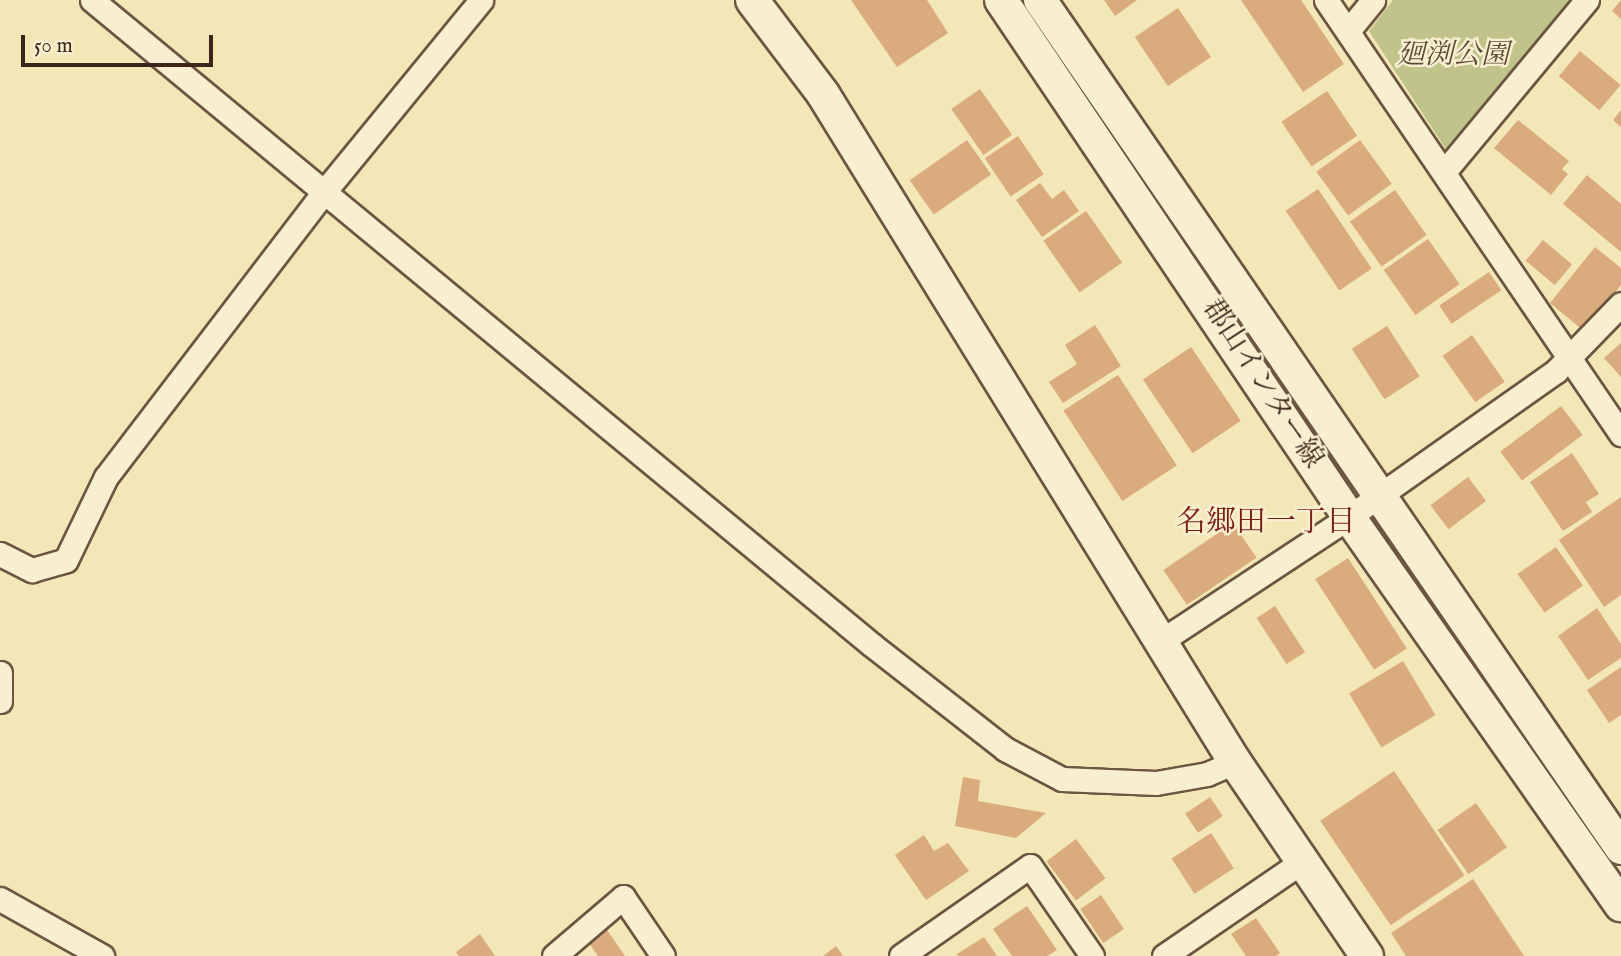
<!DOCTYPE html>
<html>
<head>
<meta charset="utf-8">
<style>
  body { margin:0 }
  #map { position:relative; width:1621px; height:956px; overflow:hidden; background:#f4e7b7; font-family:"IM FELL English","Noto Serif JP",serif }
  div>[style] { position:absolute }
  .green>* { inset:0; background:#c0c48a }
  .building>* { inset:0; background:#d9ab7d; transform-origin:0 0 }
  .roads { filter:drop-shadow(2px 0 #6b5642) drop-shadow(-2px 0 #6b5642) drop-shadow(0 2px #6b5642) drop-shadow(0 -2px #6b5642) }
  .street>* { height:23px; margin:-11.5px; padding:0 11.5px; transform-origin:11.5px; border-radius:11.5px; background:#f8efd0 }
  .secondary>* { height:32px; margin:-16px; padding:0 16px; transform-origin:16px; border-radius:16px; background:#f8efd0 }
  span { translate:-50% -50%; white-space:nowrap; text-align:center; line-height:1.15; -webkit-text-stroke:5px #f8efd0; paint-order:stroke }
  .park-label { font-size:28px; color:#5e4d37; font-style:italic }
  .street-label { font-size:28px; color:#3d251b }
  .neighbourhood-label { font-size:30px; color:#7a1f14 }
  .scale { position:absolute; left:21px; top:35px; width:192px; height:32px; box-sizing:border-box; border:4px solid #3d251b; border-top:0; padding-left:9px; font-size:21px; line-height:24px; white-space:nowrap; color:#3d251b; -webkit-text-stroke:5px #f8efd0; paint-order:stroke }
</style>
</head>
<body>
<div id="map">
  <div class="green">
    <div style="clip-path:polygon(1393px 0,1570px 0,1447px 151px,1369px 31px)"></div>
  </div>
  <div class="building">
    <div style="clip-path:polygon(851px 0,927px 0,948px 33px,897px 67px)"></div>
    <div style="clip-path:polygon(1104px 0,1137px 0,1115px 16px)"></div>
    <div style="clip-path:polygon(1241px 0,1301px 0,1344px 64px,1303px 92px)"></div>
    <div style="clip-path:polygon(1621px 0,1621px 19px,1612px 11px)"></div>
    <div style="left:1178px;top:8px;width:59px;height:52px;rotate:56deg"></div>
    <div style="left:1580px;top:51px;width:53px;height:33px;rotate:40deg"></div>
    <div style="left:980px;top:89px;width:56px;height:35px;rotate:55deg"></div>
    <div style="left:1327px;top:91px;width:54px;height:55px;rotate:56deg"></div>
    <div style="clip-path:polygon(1621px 110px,1621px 127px,1613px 120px)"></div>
    <div style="clip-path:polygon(1518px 120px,1569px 161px,1562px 169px,1568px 174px,1551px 195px,1494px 148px)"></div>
    <div style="left:1018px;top:136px;width:46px;height:40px;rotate:56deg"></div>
    <div style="left:967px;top:140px;width:42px;height:70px;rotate:55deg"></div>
    <div style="left:1360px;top:140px;width:54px;height:54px;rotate:54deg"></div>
    <div style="clip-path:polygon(1587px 175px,1621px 204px,1621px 252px,1563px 204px)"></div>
    <div style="clip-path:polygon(1040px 183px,1052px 199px,1064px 190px,1079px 211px,1042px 237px,1016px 200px)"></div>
    <div style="left:1318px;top:189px;width:96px;height:39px;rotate:56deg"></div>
    <div style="left:1395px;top:190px;width:55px;height:55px;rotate:55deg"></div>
    <div style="left:1086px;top:211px;width:63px;height:52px;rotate:55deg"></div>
    <div style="left:1428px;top:239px;width:55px;height:54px;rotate:55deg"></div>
    <div style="left:1543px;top:240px;width:38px;height:27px;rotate:40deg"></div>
    <div style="clip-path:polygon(1595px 247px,1621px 268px,1621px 285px,1584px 331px,1550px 303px)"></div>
    <div style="left:1489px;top:272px;width:22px;height:60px;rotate:56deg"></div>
    <div style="clip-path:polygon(1095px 325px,1121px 366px,1063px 403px,1049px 382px,1077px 364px,1065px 345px)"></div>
    <div style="left:1387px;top:326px;width:60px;height:42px;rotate:57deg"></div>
    <div style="left:1472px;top:335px;width:57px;height:36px;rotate:55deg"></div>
    <div style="clip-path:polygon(1621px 343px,1621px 377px,1604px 358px)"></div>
    <div style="left:1191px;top:347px;width:89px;height:58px;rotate:56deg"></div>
    <div style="left:1118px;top:375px;width:108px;height:65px;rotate:57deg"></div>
    <div style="left:1561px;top:406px;width:36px;height:76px;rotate:53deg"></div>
    <div style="clip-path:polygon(1572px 453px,1599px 494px,1586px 502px,1592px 512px,1563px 531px,1530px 482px)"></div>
    <div style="left:1468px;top:477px;width:30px;height:47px;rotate:53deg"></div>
    <div style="clip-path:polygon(1621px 497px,1621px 595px,1604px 607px,1559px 540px)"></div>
    <div style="left:1233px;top:523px;width:42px;height:84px;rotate:56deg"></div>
    <div style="left:1556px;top:547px;width:47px;height:47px;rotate:55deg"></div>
    <div style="left:1348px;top:558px;width:108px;height:39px;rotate:57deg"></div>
    <div style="left:1275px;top:606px;width:55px;height:22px;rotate:57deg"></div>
    <div style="clip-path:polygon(1597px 608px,1621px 644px,1621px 658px,1588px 680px,1558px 636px)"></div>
    <div style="left:1403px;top:661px;width:63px;height:63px;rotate:59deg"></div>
    <div style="clip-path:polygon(1621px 667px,1621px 715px,1609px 723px,1587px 690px)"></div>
    <div style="left:1394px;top:771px;width:126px;height:89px;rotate:56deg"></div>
    <div style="clip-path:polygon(963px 777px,980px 780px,978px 801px,1046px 813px,1016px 838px,955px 826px)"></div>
    <div style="left:1210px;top:797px;width:23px;height:30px;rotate:56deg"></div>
    <div style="left:1476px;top:803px;width:54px;height:47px;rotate:55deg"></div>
    <div style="left:1211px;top:833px;width:42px;height:47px;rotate:57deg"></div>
    <div style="clip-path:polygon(924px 835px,934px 851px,948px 843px,969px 871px,926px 900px,895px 855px)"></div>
    <div style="left:1076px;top:839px;width:49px;height:37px;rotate:53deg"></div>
    <div style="clip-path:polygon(1473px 879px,1524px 956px,1406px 956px,1391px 933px)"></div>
    <div style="left:1101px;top:895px;width:41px;height:25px;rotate:56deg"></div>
    <div style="clip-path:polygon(1027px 906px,1057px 950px,1047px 956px,1012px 956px,993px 929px)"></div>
    <div style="clip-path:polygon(1256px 918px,1280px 953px,1276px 956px,1246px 956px,1231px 934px)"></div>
    <div style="clip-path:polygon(607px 930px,625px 956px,598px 956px,589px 943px)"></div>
    <div style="clip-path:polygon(480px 934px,495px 956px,459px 956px,456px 952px)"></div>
    <div style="clip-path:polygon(984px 937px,997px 956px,958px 956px,957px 954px)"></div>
    <div style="clip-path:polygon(836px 946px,843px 956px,823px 956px)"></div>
  </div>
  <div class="roads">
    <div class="street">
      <div style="left:92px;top:0;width:1012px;rotate:39.59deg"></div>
      <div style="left:872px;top:645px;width:169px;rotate:38deg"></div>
      <div style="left:1005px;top:749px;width:64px;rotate:27.8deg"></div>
      <div style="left:1062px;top:779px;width:94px;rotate:2.4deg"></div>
      <div style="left:1156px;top:783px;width:52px;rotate:-10deg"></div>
      <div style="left:1207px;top:774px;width:30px;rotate:-23deg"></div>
      <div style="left:1326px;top:0;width:525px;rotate:55.8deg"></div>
      <div style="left:1348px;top:31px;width:40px;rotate:-51deg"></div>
      <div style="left:1444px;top:172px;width:224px;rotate:-50.3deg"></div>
      <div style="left:0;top:554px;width:36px;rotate:27deg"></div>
      <div style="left:32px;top:570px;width:35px;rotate:-16deg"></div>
      <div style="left:66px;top:560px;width:92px;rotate:-64.3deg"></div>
      <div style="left:106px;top:477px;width:359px;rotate:-52.6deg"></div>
      <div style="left:324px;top:192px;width:248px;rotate:-50.7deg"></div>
      <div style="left:1161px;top:641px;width:225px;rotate:-33.4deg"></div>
      <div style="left:1349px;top:517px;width:253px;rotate:-35.2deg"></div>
      <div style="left:1556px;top:371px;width:93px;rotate:-45.9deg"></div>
      <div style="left:0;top:673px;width:28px;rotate:90deg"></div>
      <div style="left:0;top:899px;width:117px;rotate:29.2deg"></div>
      <div style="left:554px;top:956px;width:91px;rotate:-40.5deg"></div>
      <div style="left:623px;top:897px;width:71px;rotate:55.9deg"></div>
      <div style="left:901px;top:956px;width:157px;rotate:-34.9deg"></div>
      <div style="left:1030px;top:866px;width:109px;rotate:55.4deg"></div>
      <div style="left:1164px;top:956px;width:170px;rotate:-34.4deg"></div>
    </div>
    <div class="secondary">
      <div style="left:752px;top:0;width:118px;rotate:52.9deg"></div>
      <div style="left:823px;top:94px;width:785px;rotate:58.34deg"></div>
      <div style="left:1235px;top:762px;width:235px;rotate:55.8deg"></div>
      <div style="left:1001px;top:0;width:623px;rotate:56.05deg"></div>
      <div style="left:1349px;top:517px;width:474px;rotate:55deg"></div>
      <div style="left:1040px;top:0;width:1028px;rotate:55.58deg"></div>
    </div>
  </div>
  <div class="park-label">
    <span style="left:1453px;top:56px">廻渕公園</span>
  </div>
  <div class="street-label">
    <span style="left:1262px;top:384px;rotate:57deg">郡山インター線</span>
  </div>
  <div class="neighbourhood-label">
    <span style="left:1266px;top:523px">名郷田一丁目</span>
  </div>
  <div class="scale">50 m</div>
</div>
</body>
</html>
